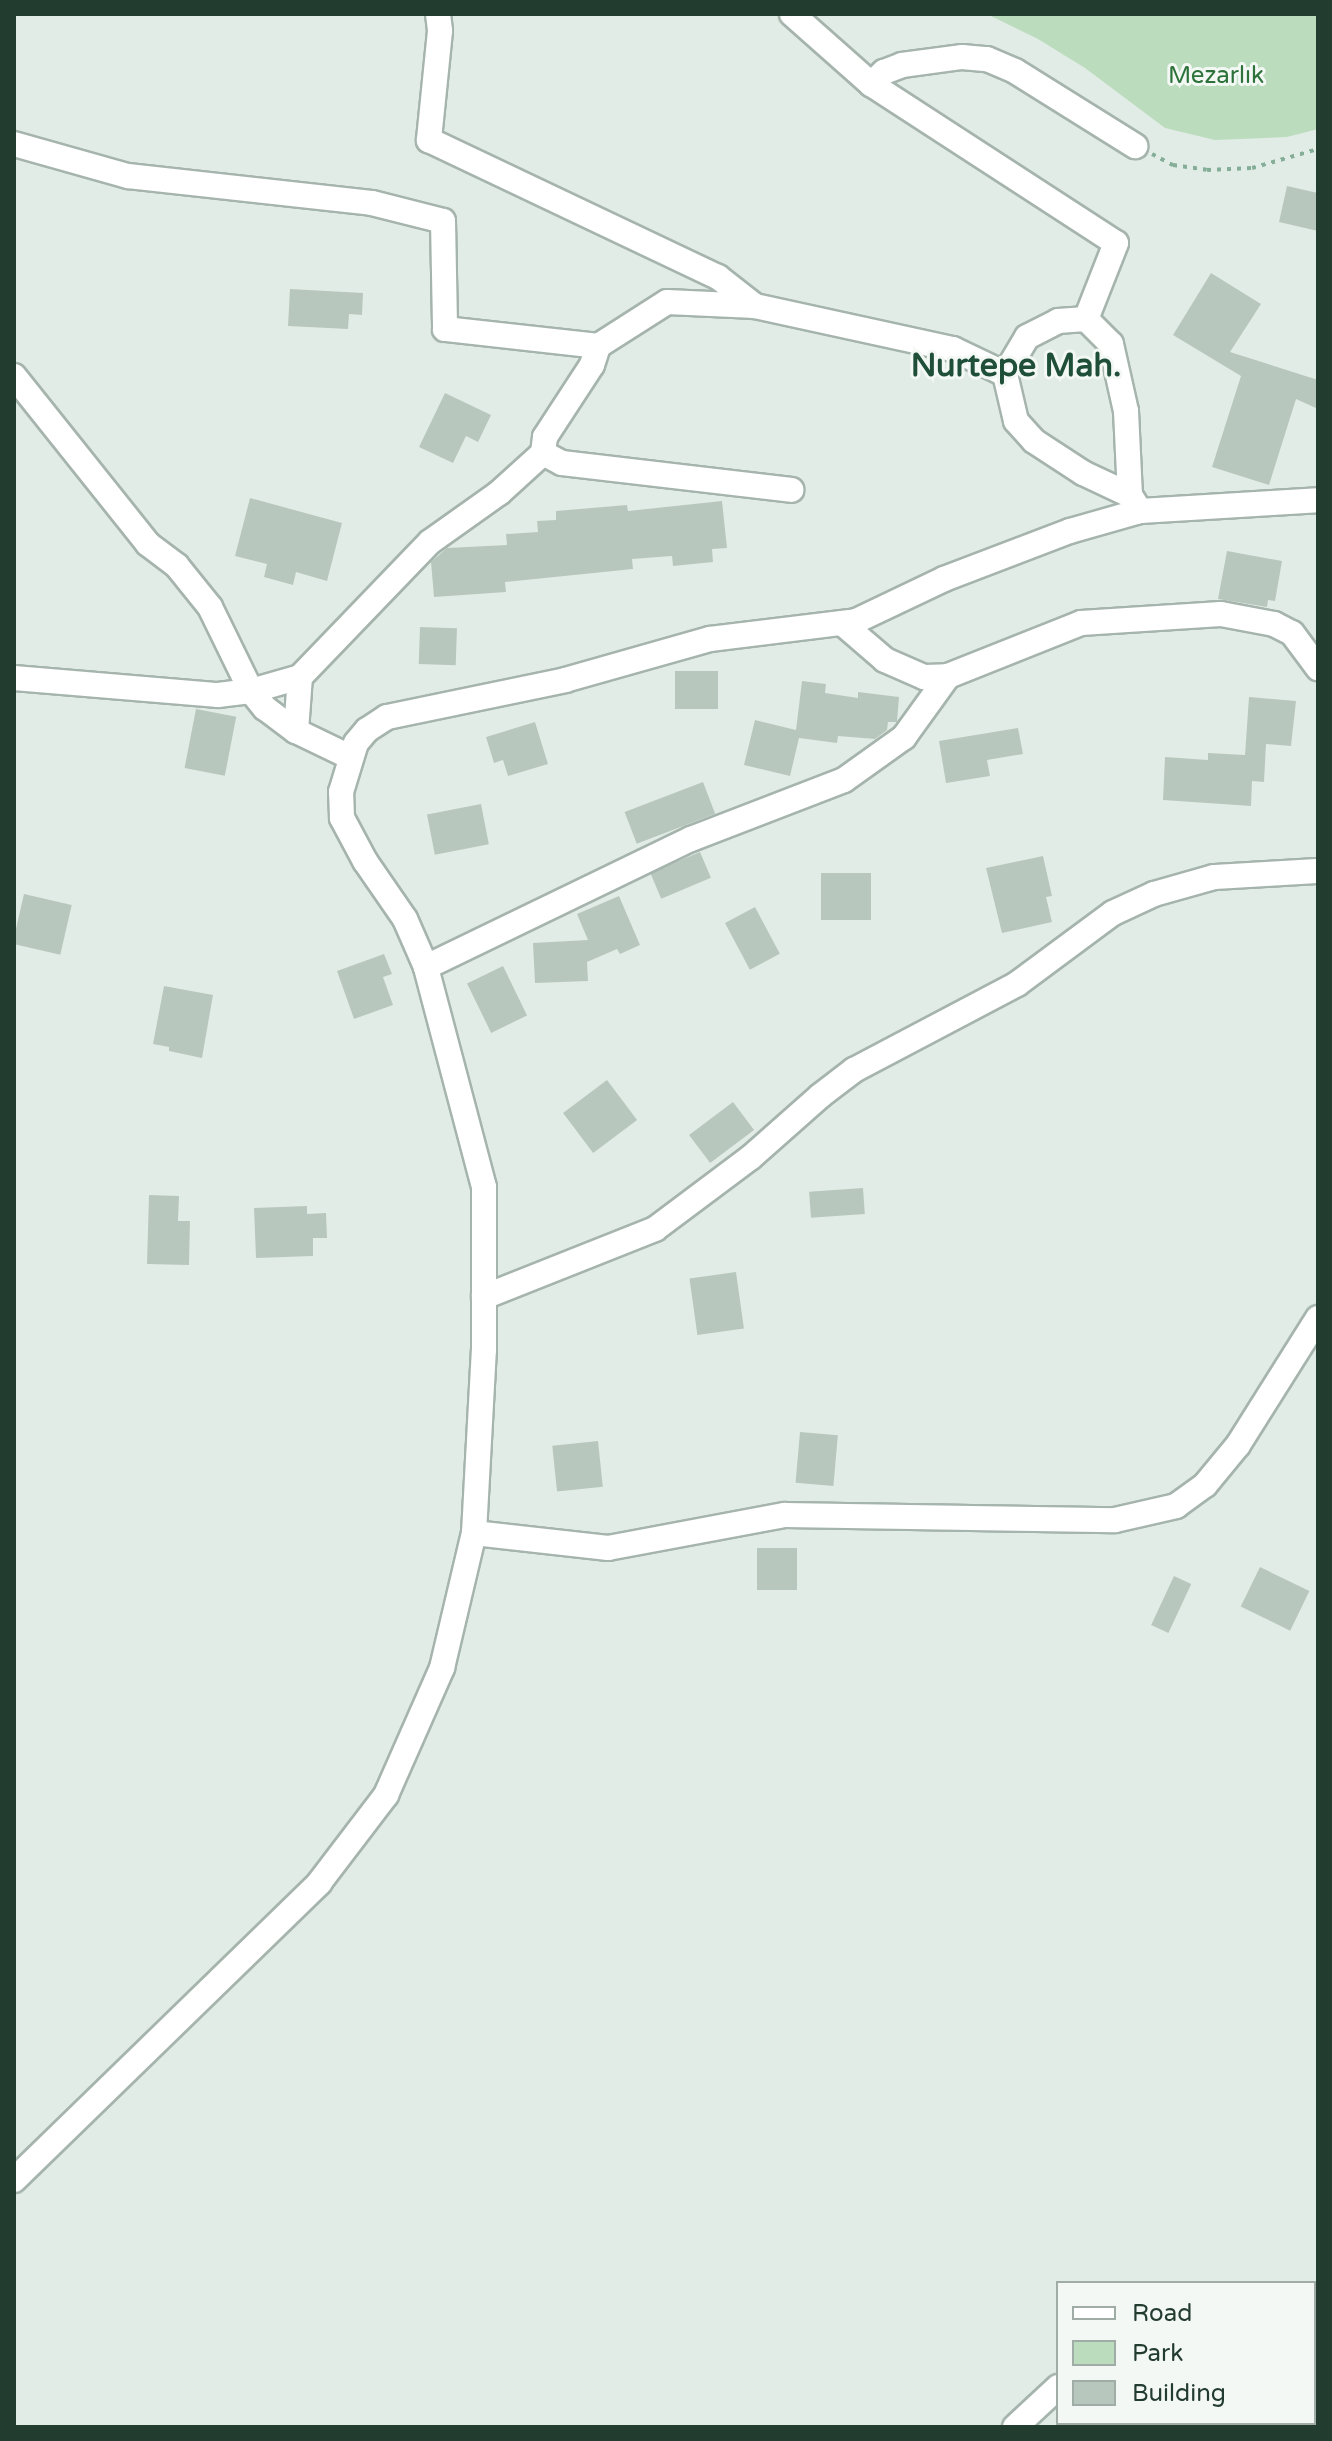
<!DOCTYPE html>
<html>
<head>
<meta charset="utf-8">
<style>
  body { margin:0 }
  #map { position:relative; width:1332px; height:2441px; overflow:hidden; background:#e2ece6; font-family:"Varela Round",sans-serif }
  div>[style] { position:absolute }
  .green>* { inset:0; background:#bcdcbe }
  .building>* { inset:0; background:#b8c7be; transform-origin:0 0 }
  .path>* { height:4px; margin-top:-2px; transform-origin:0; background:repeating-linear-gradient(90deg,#84ae98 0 4px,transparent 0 10px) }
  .roads { filter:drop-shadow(2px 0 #a5b4ac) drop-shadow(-2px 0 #a5b4ac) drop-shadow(0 2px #a5b4ac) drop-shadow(0 -2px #a5b4ac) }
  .minor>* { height:24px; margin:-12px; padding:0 12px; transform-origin:12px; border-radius:12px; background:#fff }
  span { translate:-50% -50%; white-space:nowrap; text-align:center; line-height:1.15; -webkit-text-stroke:6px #f3f8f4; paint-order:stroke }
  .park-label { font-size:24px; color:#2e723b }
  .district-label { font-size:32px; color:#1f4e39; font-weight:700 }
  .frame { position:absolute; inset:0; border:16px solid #233c30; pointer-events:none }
  .legend { position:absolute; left:1056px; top:2281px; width:260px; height:144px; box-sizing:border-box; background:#f3f8f4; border:2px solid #a0ada6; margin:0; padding:10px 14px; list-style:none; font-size:24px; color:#233c30 }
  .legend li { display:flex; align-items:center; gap:16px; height:40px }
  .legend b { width:40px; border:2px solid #a0ada6 }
</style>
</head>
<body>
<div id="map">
  <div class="green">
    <div style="clip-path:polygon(1318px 14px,1318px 129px,1287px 137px,1215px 140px,1165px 128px,1085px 68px,1038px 39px,989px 15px)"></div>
  </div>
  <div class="building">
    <div style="clip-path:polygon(1287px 186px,1318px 193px,1318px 231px,1279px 222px)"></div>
    <div style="clip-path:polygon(1211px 273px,1261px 304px,1230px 352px,1318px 380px,1318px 409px,1296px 399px,1269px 485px,1212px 467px,1241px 376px,1173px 335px)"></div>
    <div style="clip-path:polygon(290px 289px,363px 293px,362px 315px,349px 314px,348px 329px,288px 326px)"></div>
    <div style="clip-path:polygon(445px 393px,491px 415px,478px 442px,466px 436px,453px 463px,419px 447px)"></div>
    <div style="clip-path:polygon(250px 498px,342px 523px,327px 581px,296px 572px,293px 585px,264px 577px,267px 564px,235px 556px)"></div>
    <div style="clip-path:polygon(722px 501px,727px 548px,712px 549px,713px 562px,673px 566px,672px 556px,632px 559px,633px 569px,505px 582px,506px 592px,434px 597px,431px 562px,447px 548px,507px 545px,506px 534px,538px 532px,537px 521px,556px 520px,556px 511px,627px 505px,628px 511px)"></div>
    <div style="clip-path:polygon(1227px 551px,1282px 561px,1275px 601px,1268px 600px,1267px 607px,1218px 599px)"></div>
    <div style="left:420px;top:627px;width:37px;height:37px;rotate:2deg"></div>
    <div style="left:675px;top:671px;width:43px;height:38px"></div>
    <div style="clip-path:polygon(802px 681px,826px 684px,825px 693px,858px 698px,858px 692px,899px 697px,897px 722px,888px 722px,887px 730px,875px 739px,838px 736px,837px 743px,799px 738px,790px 776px,744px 765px,755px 720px,796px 730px)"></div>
    <div style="clip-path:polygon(1249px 697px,1296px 701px,1291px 746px,1266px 744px,1264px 782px,1252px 781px,1251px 806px,1163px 800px,1165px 757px,1208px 760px,1208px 753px,1245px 755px)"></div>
    <div style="left:196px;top:709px;width:41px;height:60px;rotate:11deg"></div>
    <div style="clip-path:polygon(535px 722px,548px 764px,508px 776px,503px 760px,494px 763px,486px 737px)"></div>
    <div style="clip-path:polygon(1018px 728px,1023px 754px,987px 760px,990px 776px,946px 783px,939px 741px)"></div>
    <div style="left:703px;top:782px;width:34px;height:84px;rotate:69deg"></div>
    <div style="left:481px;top:804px;width:41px;height:55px;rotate:79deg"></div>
    <div style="left:700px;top:852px;width:28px;height:54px;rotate:67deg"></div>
    <div style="clip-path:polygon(1043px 856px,1052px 896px,1046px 897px,1052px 922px,1002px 933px,986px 868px)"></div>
    <div style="left:821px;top:873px;width:50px;height:47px"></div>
    <div style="left:24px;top:894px;width:49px;height:51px;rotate:13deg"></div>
    <div style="clip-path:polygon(619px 896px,640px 945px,620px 954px,617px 949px,587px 962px,588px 981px,535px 983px,533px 943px,588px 940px,577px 914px)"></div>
    <div style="left:755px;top:907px;width:53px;height:34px;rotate:62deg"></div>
    <div style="clip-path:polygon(384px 954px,392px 974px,383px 977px,393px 1005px,354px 1019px,337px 971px)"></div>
    <div style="left:503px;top:966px;width:55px;height:40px;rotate:64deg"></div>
    <div style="clip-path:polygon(164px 986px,213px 995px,202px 1058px,169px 1051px,169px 1047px,153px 1044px)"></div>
    <div style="left:607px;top:1080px;width:50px;height:55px;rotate:53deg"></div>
    <div style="left:733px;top:1102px;width:35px;height:55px;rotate:53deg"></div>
    <div style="left:863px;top:1188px;width:26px;height:54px;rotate:86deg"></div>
    <div style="clip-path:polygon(149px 1195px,179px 1196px,178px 1221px,190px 1221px,189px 1265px,147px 1264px)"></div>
    <div style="clip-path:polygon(307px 1206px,307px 1214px,326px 1213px,327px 1238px,313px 1238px,313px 1256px,256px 1258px,254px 1208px)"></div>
    <div style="left:736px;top:1272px;width:57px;height:47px;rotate:82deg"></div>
    <div style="left:800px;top:1432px;width:38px;height:51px;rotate:5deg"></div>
    <div style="left:598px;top:1441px;width:46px;height:46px;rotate:84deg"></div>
    <div style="left:797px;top:1548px;width:42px;height:40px;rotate:90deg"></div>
    <div style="left:1260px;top:1567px;width:55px;height:44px;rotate:26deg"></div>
    <div style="left:1174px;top:1576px;width:19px;height:54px;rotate:25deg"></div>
  </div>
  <div class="path">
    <div style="left:1152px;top:154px;width:24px;rotate:28deg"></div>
    <div style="left:1173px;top:165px;width:34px;rotate:8deg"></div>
    <div style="left:1207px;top:170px;width:45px;rotate:-2.5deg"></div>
    <div style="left:1252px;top:168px;width:69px;rotate:-16.1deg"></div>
  </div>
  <div class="roads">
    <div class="minor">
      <div style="left:438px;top:14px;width:17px;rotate:83deg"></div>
      <div style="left:440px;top:31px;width:110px;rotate:95.8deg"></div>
      <div style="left:429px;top:140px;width:320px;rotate:25.4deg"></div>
      <div style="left:718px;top:277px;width:47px;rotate:38.1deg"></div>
      <div style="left:792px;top:14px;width:106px;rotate:41.5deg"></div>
      <div style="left:871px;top:84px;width:292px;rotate:33deg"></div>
      <div style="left:1116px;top:243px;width:82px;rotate:111.5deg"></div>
      <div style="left:1086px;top:319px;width:35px;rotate:45deg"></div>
      <div style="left:1111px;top:344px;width:69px;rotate:77.4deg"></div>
      <div style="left:1126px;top:411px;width:84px;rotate:87.3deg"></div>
      <div style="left:871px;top:84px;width:18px;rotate:-43deg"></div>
      <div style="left:884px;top:72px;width:19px;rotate:-21deg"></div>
      <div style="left:902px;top:65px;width:61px;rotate:-7.6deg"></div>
      <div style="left:962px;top:57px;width:25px;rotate:5deg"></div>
      <div style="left:987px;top:59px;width:30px;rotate:23deg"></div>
      <div style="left:1015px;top:71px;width:142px;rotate:32deg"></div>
      <div style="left:14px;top:144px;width:118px;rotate:15.7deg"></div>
      <div style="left:128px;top:176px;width:245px;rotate:6.3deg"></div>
      <div style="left:372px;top:203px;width:73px;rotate:14.2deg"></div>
      <div style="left:443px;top:221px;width:108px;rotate:88.9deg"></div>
      <div style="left:445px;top:329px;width:154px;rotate:6.3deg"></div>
      <div style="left:1005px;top:374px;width:43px;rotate:-59.3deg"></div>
      <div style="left:1027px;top:337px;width:35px;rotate:-27deg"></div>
      <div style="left:1058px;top:321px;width:28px;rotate:-4deg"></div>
      <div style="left:14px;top:376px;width:215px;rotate:51.4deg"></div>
      <div style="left:148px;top:544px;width:36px;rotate:37deg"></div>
      <div style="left:177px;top:566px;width:53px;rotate:51.2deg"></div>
      <div style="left:210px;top:607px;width:93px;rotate:64deg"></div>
      <div style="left:251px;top:691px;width:22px;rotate:51deg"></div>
      <div style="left:265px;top:708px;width:39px;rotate:37deg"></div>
      <div style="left:296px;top:731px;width:60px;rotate:25.7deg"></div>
      <div style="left:543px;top:453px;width:21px;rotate:28deg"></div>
      <div style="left:562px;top:463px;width:231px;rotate:6.7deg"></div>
      <div style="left:842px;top:623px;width:57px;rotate:40.7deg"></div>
      <div style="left:885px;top:660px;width:43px;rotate:23.6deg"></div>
      <div style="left:924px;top:677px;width:24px;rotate:-2deg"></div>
      <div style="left:948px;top:676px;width:143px;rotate:-21.7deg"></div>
      <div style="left:1081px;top:623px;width:140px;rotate:-3.7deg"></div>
      <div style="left:1221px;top:614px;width:54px;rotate:10.7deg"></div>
      <div style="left:1274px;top:624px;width:20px;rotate:27deg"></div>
      <div style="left:1292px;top:633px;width:44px;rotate:53.4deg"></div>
      <div style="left:14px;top:678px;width:205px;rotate:4.8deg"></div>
      <div style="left:218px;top:695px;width:33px;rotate:-7deg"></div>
      <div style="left:251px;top:691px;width:51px;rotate:-15.9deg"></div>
      <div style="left:300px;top:677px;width:187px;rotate:-46.1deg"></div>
      <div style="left:430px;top:542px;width:85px;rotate:-35.4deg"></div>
      <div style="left:499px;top:493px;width:59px;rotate:-42.3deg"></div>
      <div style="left:543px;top:453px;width:16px;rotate:-83deg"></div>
      <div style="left:545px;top:437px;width:86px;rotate:-56.9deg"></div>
      <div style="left:592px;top:365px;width:20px;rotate:-72deg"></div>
      <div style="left:598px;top:346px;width:82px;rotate:-32.5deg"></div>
      <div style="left:667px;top:302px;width:88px;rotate:2.6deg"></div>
      <div style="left:755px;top:306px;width:203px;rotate:12.3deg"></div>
      <div style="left:953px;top:349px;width:58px;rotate:25.7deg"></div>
      <div style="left:1005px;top:374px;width:48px;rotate:76.8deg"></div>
      <div style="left:1016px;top:421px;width:27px;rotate:48deg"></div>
      <div style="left:1034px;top:441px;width:59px;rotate:33.1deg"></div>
      <div style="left:1083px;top:473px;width:52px;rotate:25.1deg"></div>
      <div style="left:1130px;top:495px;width:19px;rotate:58deg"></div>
      <div style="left:296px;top:731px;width:54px;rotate:-85.8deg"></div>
      <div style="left:426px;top:967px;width:294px;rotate:-25.8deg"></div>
      <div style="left:691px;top:839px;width:164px;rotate:-21.1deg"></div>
      <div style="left:844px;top:780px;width:74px;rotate:-35.6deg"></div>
      <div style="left:904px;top:737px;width:75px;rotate:-54.2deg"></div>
      <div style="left:484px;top:1297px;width:184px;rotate:-21.7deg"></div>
      <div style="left:655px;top:1229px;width:119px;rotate:-36.8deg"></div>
      <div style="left:750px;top:1158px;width:94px;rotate:-41.5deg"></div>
      <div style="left:820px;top:1096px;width:43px;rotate:-37.4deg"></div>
      <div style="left:854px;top:1070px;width:184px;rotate:-27.8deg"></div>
      <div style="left:1017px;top:984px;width:119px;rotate:-36.5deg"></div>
      <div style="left:1113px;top:913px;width:45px;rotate:-24.9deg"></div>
      <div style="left:1154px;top:894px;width:62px;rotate:-15.8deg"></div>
      <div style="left:1214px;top:877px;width:104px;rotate:-3.3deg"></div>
      <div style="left:474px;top:1533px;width:135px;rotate:6.4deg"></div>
      <div style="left:608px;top:1548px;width:180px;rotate:-10.6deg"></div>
      <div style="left:785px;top:1515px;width:330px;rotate:0.9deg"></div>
      <div style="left:1115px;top:1520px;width:63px;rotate:-12.9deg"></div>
      <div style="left:1176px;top:1506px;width:36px;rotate:-36deg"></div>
      <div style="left:1205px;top:1485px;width:52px;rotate:-50.5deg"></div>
      <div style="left:1238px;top:1445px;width:150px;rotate:-57.8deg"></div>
      <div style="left:14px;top:2180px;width:426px;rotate:-44.2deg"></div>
      <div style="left:319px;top:1883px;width:111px;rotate:-52.7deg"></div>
      <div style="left:386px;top:1795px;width:139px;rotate:-66.2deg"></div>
      <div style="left:442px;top:1668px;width:139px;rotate:-76.7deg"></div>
      <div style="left:474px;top:1533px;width:183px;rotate:-86.9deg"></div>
      <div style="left:484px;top:1350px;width:163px;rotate:-90deg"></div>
      <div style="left:484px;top:1187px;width:228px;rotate:-104.8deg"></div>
      <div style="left:426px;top:967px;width:52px;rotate:-113.6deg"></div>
      <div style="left:405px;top:919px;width:70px;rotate:-124.6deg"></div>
      <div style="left:365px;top:861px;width:49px;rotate:-118.1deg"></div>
      <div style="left:342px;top:818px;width:26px;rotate:-92deg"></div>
      <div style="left:341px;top:792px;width:51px;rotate:-73deg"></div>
      <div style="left:356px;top:743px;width:17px;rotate:-50deg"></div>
      <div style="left:367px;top:730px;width:24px;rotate:-33deg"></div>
      <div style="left:387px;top:717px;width:182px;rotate:-11.7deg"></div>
      <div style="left:565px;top:680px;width:151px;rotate:-15.8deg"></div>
      <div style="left:710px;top:639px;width:147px;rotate:-7deg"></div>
      <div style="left:856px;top:621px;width:98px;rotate:-25.5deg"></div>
      <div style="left:944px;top:579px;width:135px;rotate:-20.9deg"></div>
      <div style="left:1070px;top:531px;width:73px;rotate:-15.9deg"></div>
      <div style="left:1140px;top:511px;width:178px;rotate:-3.5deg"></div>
      <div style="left:1242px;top:2423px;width:6px;rotate:45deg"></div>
      <div style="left:1015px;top:2427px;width:59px;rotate:-42.9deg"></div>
    </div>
  </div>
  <div class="park-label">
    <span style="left:1216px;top:76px">Mezarlık</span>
  </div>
  <div class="district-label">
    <span style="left:1016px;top:366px">Nurtepe Mah.</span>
  </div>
  <div class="frame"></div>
  <ul class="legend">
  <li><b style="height:10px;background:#fff"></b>Road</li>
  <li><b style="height:22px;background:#bcdcbe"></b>Park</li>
  <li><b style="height:22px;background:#b8c7be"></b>Building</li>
  </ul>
</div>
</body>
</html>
